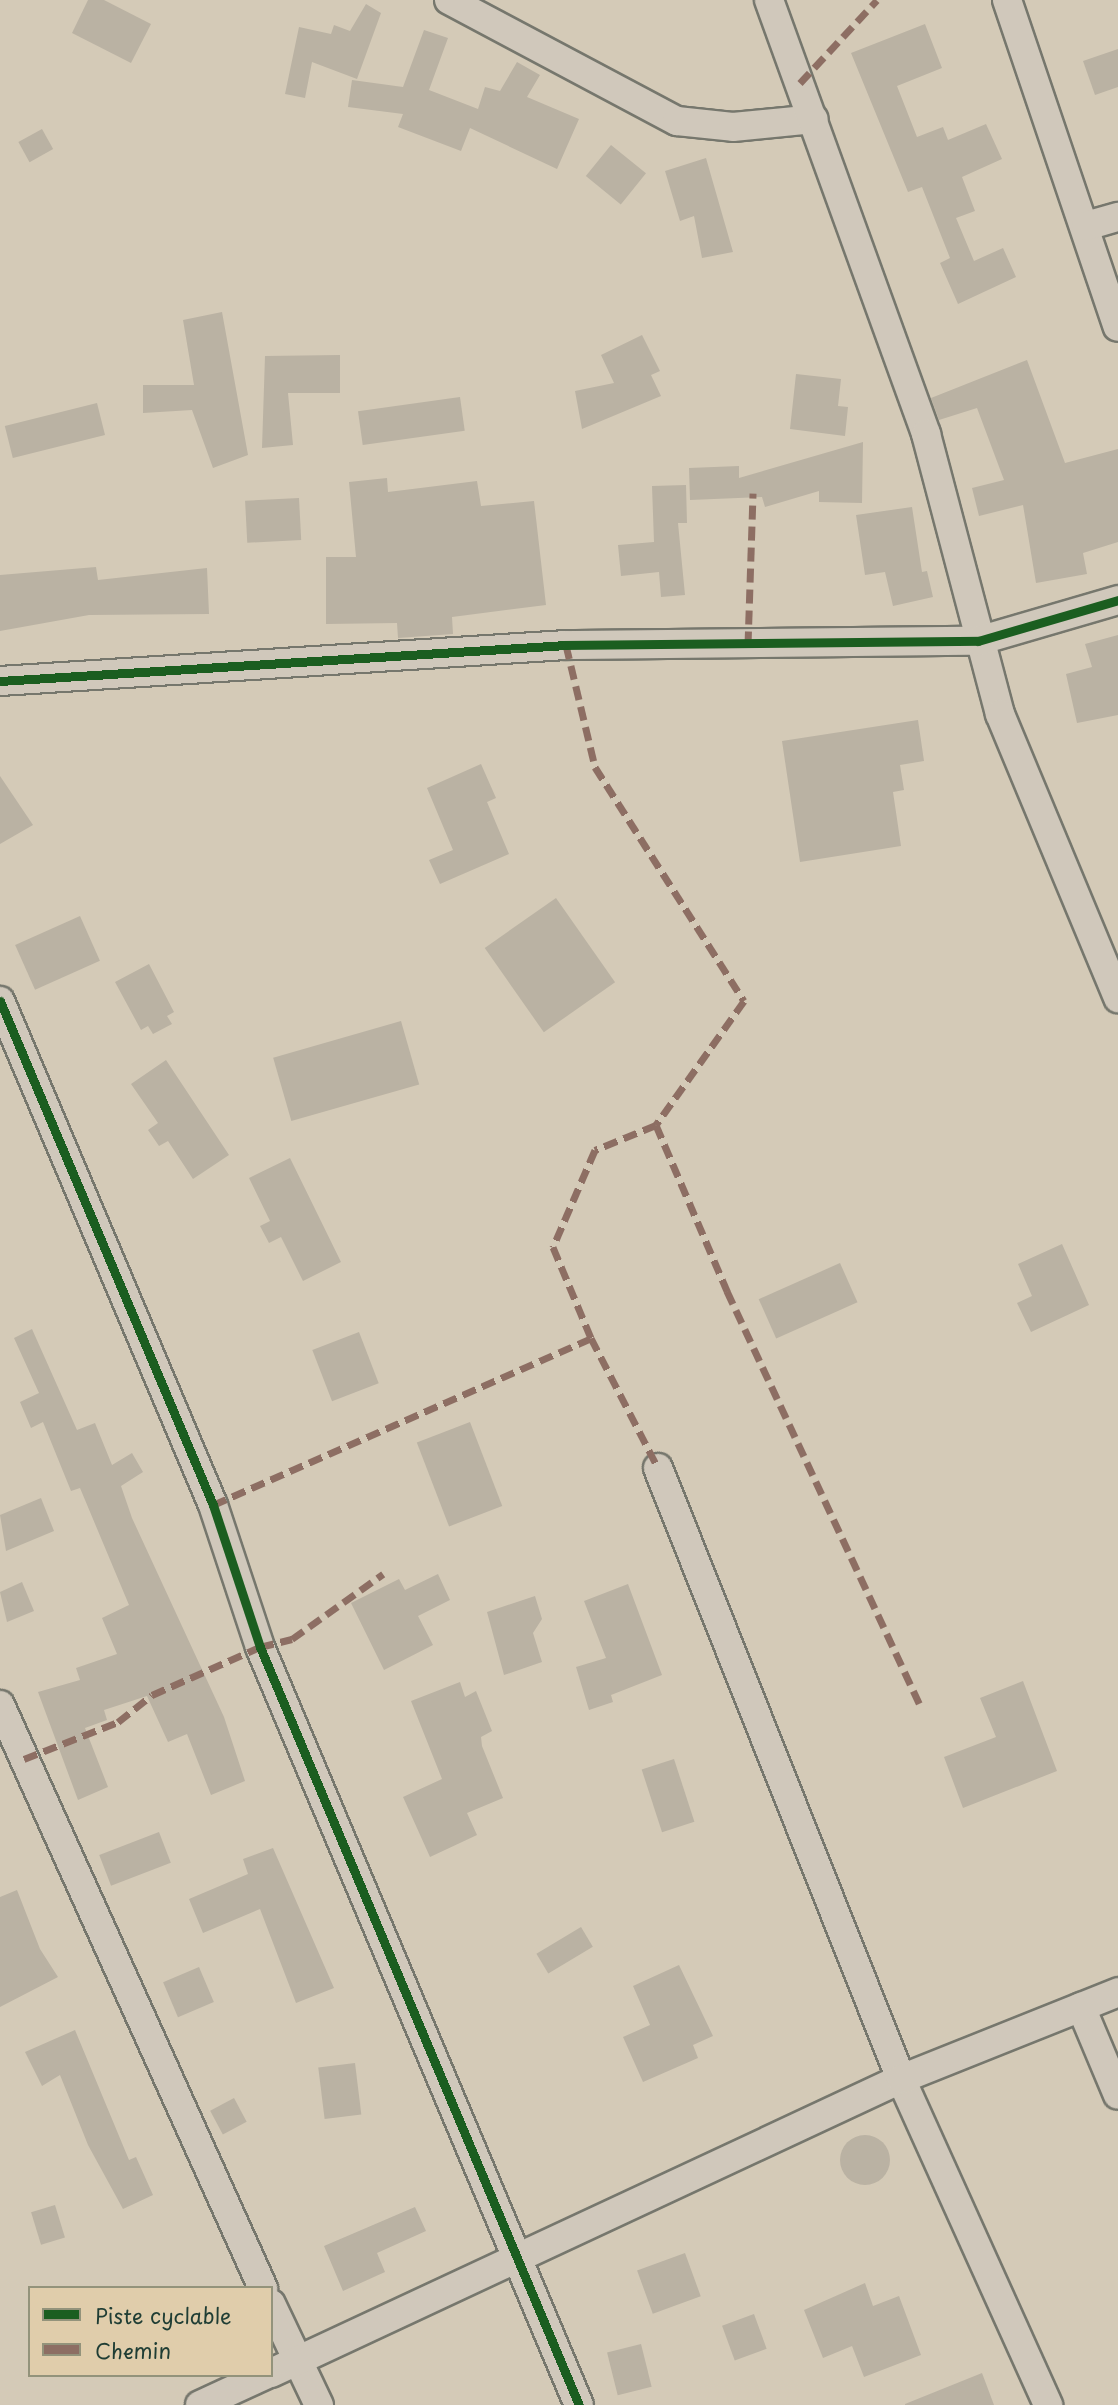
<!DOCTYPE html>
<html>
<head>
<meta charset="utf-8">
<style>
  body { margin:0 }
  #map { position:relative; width:1118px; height:2405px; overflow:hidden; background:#d4cab7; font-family:"Playpen Sans",sans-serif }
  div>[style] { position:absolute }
  .building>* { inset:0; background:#bab2a3; transform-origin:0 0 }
  .round { border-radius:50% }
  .roads { filter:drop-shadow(2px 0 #76776d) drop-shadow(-2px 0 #76776d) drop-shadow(0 2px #76776d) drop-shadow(0 -2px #76776d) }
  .minor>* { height:28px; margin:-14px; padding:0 14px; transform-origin:14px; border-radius:14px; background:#d0c8bb }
  .quiet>* { height:7px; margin-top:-3.5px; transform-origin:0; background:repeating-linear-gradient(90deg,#8d6e63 0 14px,transparent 0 21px) }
  .cycleway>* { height:9px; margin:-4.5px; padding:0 4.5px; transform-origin:4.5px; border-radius:4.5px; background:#1b5e20 }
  span { translate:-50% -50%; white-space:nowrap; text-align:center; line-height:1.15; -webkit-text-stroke:7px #e0cdab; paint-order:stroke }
  .legend { position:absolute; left:28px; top:2286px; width:245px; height:91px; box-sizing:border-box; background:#e0cdab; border:2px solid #93937b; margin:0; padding:9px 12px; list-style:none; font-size:21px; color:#1f3d34 }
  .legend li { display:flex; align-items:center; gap:14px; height:35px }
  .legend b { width:35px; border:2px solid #93937b }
</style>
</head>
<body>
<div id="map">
  <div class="building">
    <div style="clip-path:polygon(88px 0,104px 0,151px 24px,131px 63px,72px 33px)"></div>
    <div style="clip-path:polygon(366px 4px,381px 13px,357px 79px,312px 62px,305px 98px,285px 94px,299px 27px,331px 34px,334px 25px,350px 31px)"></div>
    <div style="clip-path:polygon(925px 24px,942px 68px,897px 86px,917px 137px,943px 127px,948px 140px,986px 124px,1002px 159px,962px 177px,975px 211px,956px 218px,974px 261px,1003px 248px,1016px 277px,958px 304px,940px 263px,950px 258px,922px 187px,908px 192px,851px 53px)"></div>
    <div style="clip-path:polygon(424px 30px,448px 38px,429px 90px,478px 109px,485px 87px,500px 91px,517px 62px,540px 75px,527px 97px,579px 119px,557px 169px,470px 128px,461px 151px,398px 127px,403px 114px,348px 107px,352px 80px,403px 87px)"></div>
    <div style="clip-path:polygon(1118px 49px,1118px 87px,1095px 95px,1083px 61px)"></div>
    <div style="left:42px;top:129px;width:23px;height:27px;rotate:61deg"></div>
    <div style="left:611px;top:145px;width:45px;height:40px;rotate:39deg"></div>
    <div style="clip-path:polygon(706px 158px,733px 252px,702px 258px,694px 216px,680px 221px,665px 171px)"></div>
    <div style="clip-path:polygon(222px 312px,248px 455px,213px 468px,192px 410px,143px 413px,143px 385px,194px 385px,183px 320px)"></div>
    <div style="clip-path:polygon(642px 335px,660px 371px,651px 375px,661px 396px,582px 429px,575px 391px,614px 383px,601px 355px)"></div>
    <div style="clip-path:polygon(340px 355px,340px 393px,288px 393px,293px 445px,262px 448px,265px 356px)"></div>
    <div style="clip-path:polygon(1027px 360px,1065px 463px,1118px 449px,1118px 542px,1083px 553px,1087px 574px,1036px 583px,1023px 505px,979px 516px,972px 488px,1004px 480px,977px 408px,939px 420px,931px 398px)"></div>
    <div style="clip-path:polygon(796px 374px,841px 379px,838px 406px,848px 407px,845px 436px,790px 429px)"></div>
    <div style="left:460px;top:397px;width:34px;height:103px;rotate:82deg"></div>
    <div style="left:97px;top:403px;width:33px;height:95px;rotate:76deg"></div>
    <div style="clip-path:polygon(863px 442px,862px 503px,819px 502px,819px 491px,765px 507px,762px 497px,690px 500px,689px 468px,739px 466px,739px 478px)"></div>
    <div style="clip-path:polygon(387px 478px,388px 492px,477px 481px,481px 506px,534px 501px,546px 605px,452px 617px,453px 634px,398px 638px,397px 623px,326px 624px,326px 557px,356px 557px,349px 482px)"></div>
    <div style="clip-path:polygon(686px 485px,687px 523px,678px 523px,685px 595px,661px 597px,659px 572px,621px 576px,618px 545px,654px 542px,652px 486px)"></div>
    <div style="left:299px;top:498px;width:42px;height:54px;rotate:87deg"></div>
    <div style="clip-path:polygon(912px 507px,922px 572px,927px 571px,933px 597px,893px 606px,885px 572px,865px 575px,856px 515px)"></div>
    <div style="clip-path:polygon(96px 567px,98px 580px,207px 568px,209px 614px,89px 615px,0 631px,0 575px)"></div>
    <div style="clip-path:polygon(1118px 635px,1118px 715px,1077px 723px,1066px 674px,1092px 667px,1085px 644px)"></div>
    <div style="clip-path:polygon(918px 720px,924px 761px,900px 765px,904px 790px,893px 792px,901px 846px,800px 862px,782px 741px)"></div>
    <div style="clip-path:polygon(481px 764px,496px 798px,487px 802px,509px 854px,440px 884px,429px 860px,453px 850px,427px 788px)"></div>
    <div style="clip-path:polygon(0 776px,33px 825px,0 844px)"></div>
    <div style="left:556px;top:898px;width:103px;height:87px;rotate:55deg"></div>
    <div style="left:80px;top:916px;width:49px;height:71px;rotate:66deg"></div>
    <div style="clip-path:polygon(149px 964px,174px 1012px,167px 1016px,172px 1024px,153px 1034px,148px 1026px,141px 1030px,115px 982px)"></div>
    <div style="left:401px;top:1021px;width:66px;height:133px;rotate:74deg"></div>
    <div style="clip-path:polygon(166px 1060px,229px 1155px,193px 1179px,168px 1141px,159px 1146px,148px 1130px,158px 1123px,131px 1084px)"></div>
    <div style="clip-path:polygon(290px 1158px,341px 1262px,303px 1281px,281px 1237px,269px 1243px,260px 1226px,270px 1221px,249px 1178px)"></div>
    <div style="clip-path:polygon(1062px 1244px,1089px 1305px,1031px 1332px,1017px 1303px,1032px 1296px,1018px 1264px)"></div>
    <div style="left:840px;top:1263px;width:43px;height:89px;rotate:66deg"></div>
    <div style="clip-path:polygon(32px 1329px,77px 1430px,95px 1423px,112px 1465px,132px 1453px,143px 1472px,121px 1486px,132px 1518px,224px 1717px,245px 1781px,211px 1795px,187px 1734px,168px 1742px,147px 1696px,104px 1710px,107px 1720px,85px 1728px,108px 1787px,78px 1800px,38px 1692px,80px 1680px,76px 1668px,117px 1654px,102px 1618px,129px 1605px,80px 1488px,71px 1491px,43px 1422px,31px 1428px,20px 1402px,39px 1393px,14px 1338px)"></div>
    <div style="left:359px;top:1332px;width:55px;height:50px;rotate:69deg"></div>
    <div style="left:470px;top:1422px;width:90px;height:57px;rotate:69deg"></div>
    <div style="clip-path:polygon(41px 1498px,54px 1531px,6px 1551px,0 1515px)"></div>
    <div style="clip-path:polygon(438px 1574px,450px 1600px,418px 1616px,433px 1645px,384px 1670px,351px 1603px,399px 1579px,405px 1590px)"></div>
    <div style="clip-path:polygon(22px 1582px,34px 1611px,7px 1622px,0 1592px)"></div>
    <div style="clip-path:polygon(628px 1584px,662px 1675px,611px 1695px,613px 1702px,589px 1710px,576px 1667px,606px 1658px,584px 1601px)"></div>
    <div style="clip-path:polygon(535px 1596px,542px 1619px,533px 1633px,542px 1662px,504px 1675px,487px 1612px)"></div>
    <div style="clip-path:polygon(1023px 1681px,1057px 1771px,963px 1808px,944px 1757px,996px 1737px,980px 1698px)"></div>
    <div style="clip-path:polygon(460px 1682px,465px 1697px,476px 1691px,492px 1731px,481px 1737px,482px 1746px,503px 1798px,467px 1813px,477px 1835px,430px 1857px,403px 1797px,442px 1779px,411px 1701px)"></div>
    <div style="left:674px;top:1759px;width:66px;height:34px;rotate:72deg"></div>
    <div style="left:159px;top:1832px;width:33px;height:64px;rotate:69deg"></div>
    <div style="clip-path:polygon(273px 1848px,334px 1988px,296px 2003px,260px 1909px,203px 1933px,189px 1899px,248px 1874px,243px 1859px)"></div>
    <div style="clip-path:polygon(17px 1890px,40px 1949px,58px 1977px,0 2007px,0 1897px)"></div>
    <div style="left:581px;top:1927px;width:23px;height:52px;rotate:59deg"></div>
    <div style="clip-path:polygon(679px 1965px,713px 2036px,693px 2045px,698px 2058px,643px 2082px,623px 2037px,650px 2025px,633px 1986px)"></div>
    <div style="left:199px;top:1967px;width:38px;height:39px;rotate:67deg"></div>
    <div style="clip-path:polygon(75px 2030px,129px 2160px,136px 2157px,153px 2195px,123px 2209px,88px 2145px,60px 2075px,42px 2086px,25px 2052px)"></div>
    <div style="left:355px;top:2063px;width:52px;height:37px;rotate:83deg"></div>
    <div style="left:234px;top:2098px;width:27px;height:27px;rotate:62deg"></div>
    <div class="round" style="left:840px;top:2135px;width:50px;height:50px"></div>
    <div style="left:55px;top:2205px;width:34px;height:25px;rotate:73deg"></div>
    <div style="clip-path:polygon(415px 2207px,426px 2231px,377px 2253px,385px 2272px,343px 2291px,324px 2246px)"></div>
    <div style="left:685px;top:2253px;width:46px;height:51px;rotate:70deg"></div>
    <div style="clip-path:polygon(865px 2283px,873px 2306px,899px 2296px,921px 2355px,864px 2377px,852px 2346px,823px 2358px,804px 2310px)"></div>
    <div style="left:754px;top:2314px;width:37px;height:34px;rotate:70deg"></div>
    <div style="left:641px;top:2344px;width:44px;height:35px;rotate:76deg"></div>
    <div style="clip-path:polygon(982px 2373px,994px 2405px,905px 2405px,905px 2404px)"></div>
  </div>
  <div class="roads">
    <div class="minor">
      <div style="left:449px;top:0;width:258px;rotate:28deg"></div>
      <div style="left:677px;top:121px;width:56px;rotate:6.1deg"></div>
      <div style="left:733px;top:127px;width:81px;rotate:-5.6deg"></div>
      <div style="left:769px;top:0;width:462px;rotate:70.1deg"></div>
      <div style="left:926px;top:434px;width:290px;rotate:75.2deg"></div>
      <div style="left:1000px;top:714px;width:308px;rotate:67.4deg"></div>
      <div style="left:1007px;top:0;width:345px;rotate:71.3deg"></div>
      <div style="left:1086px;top:226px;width:33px;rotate:-16deg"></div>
      <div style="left:0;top:681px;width:567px;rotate:-3.64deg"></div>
      <div style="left:566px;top:645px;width:412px;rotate:-0.6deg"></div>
      <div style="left:978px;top:641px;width:146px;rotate:-16.3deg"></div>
      <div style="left:0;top:1001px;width:547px;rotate:67.09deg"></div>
      <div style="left:213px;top:1505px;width:150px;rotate:71.7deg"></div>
      <div style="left:260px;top:1647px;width:822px;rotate:67.18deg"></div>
      <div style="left:658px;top:1468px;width:658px;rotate:68.31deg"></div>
      <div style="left:901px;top:2079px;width:358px;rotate:65.7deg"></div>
      <div style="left:0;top:1705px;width:640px;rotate:65.72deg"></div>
      <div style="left:1081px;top:2007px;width:95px;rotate:67.2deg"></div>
      <div style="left:271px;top:2304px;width:112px;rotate:64.6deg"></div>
      <div style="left:271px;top:2373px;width:695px;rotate:-25.02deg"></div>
      <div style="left:901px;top:2079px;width:234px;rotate:-21.8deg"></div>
      <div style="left:200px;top:2405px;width:72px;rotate:-24.8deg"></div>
    </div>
  </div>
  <div class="quiet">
    <div style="left:800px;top:83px;width:113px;rotate:-47.1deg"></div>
    <div style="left:566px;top:645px;width:125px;rotate:76.6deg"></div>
    <div style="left:595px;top:767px;width:277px;rotate:57.5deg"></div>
    <div style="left:744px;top:1001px;width:152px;rotate:125.4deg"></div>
    <div style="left:656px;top:1125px;width:66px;rotate:157.7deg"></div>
    <div style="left:595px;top:1150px;width:106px;rotate:113.4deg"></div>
    <div style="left:553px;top:1247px;width:99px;rotate:67.3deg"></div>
    <div style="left:591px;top:1338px;width:146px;rotate:62.7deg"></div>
    <div style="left:748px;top:645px;width:152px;rotate:-88.1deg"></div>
    <div style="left:656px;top:1125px;width:181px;rotate:66.8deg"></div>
    <div style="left:727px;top:1291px;width:457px;rotate:65deg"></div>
    <div style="left:213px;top:1505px;width:413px;rotate:-23.8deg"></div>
    <div style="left:24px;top:1759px;width:101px;rotate:-21.5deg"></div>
    <div style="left:118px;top:1722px;width:43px;rotate:-38.5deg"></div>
    <div style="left:152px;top:1695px;width:118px;rotate:-24deg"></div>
    <div style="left:260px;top:1647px;width:33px;rotate:-14deg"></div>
    <div style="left:292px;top:1639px;width:112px;rotate:-35.5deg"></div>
  </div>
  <div class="cycleway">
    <div style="left:0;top:681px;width:567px;rotate:-3.64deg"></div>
    <div style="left:566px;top:645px;width:412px;rotate:-0.6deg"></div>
    <div style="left:978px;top:641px;width:146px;rotate:-16.3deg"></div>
    <div style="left:0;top:1001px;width:547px;rotate:67.09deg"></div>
    <div style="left:213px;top:1505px;width:150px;rotate:71.7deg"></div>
    <div style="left:260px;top:1647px;width:822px;rotate:67.18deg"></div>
  </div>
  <ul class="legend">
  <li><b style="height:9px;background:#1b5e20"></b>Piste cyclable</li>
  <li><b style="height:9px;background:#8d6e63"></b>Chemin</li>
  </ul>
</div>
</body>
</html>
